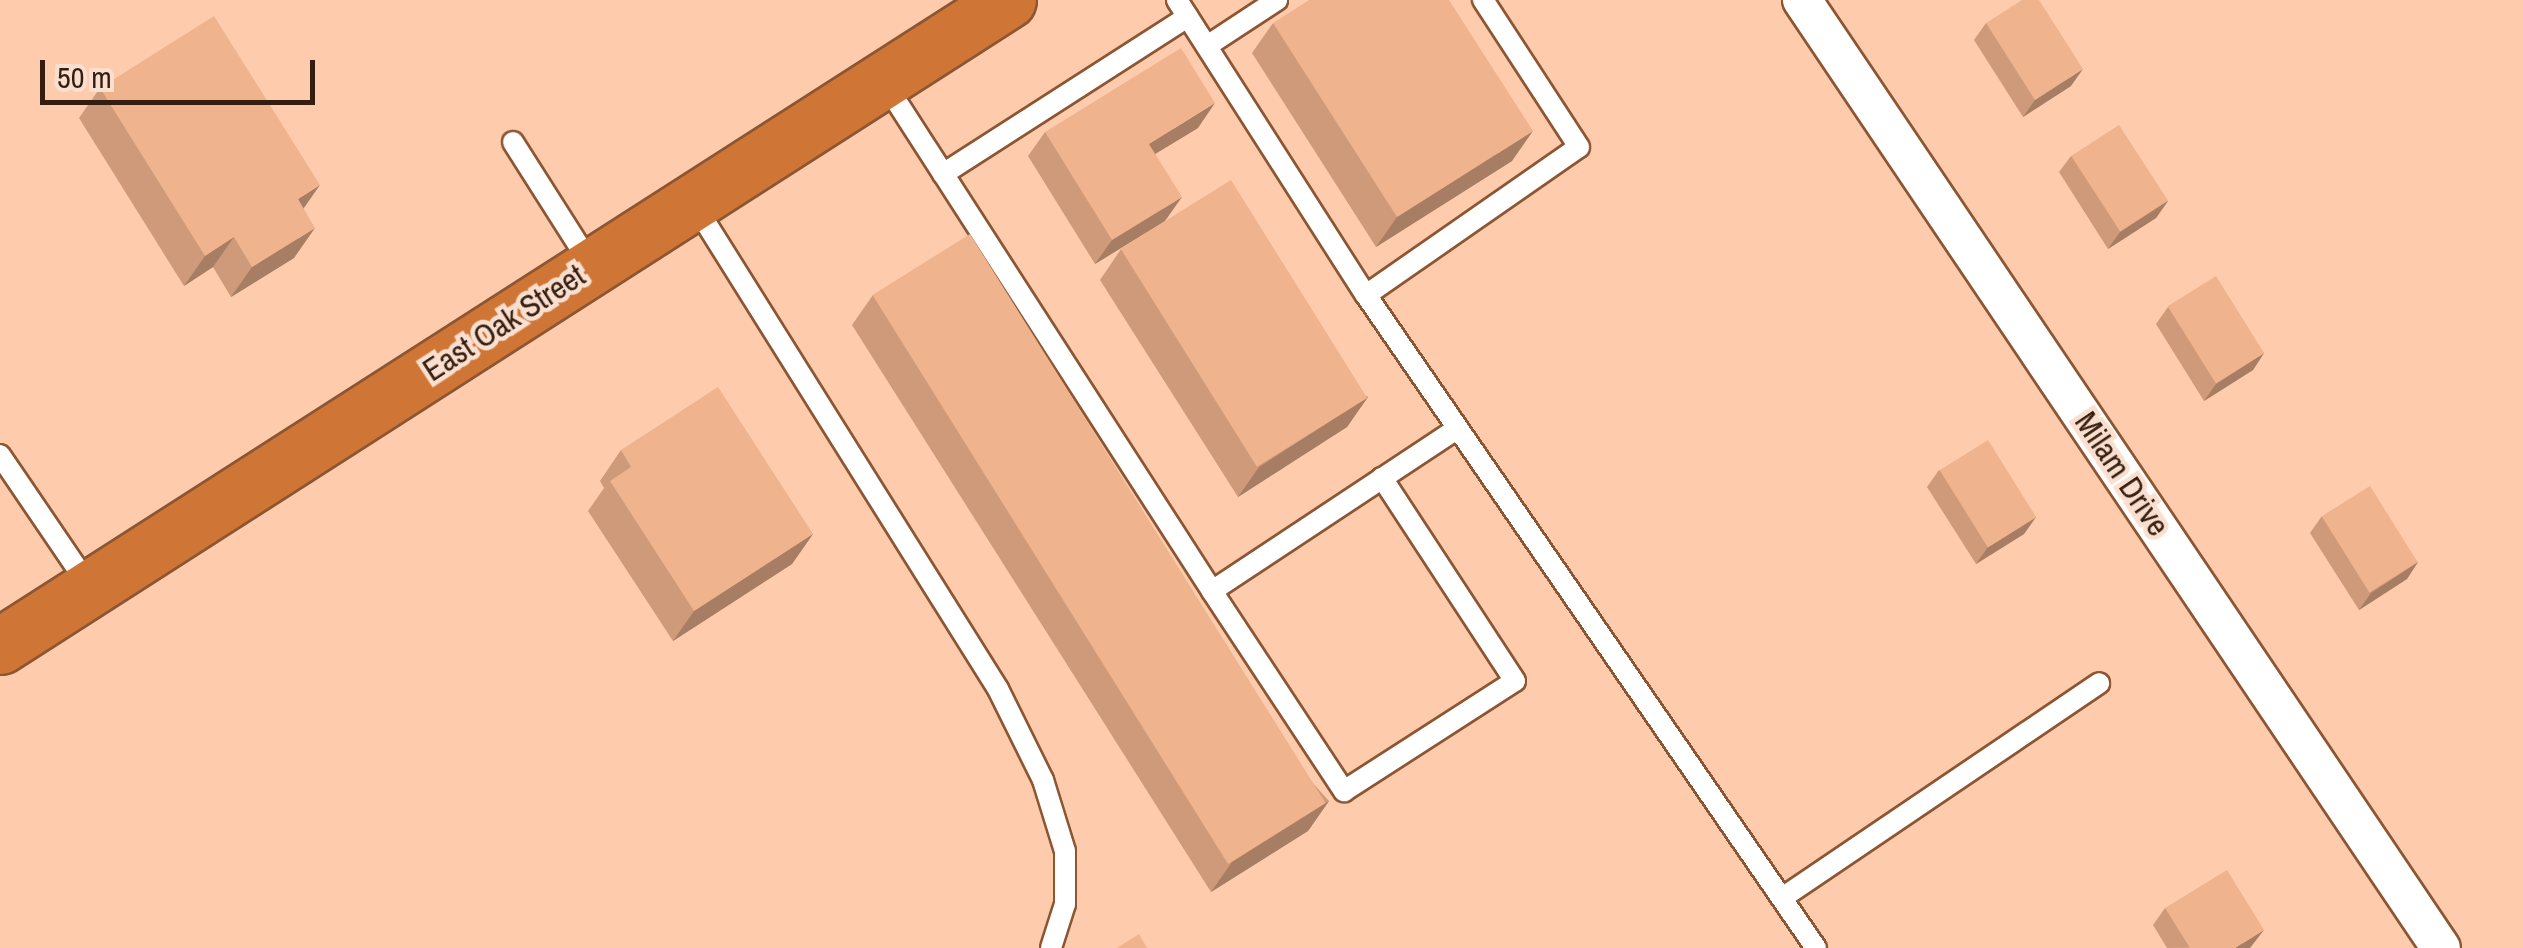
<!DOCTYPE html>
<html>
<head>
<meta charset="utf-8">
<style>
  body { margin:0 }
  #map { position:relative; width:2523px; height:948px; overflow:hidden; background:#feccad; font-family:"Archivo Narrow",sans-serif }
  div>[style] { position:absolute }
  .roads { filter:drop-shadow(2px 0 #8c5633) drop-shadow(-2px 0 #8c5633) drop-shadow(0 2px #8c5633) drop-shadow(0 -2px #8c5633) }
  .lane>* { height:20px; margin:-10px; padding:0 10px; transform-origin:10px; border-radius:10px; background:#fff }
  .street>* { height:38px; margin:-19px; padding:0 19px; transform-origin:19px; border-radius:19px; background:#fff }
  .highway>* { height:55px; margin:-27.5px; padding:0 27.5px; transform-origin:27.5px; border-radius:27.5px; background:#cf7535 }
  .wall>* { inset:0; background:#ce9a79 }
  .shaded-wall>* { inset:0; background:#a77d63 }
  .building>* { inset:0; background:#efb38d; transform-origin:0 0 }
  span { translate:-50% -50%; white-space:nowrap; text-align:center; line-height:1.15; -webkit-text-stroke:9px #f9dfd0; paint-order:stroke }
  .street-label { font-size:32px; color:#351e0f }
  .scale { position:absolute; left:40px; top:60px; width:275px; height:45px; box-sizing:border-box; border:5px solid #351e0f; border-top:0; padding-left:12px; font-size:30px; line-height:35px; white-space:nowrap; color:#351e0f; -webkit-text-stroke:8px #f9dfd0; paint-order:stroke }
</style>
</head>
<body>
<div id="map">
  <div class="roads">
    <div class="lane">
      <div style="left:1177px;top:0;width:350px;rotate:57.4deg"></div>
      <div style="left:1366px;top:295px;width:793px;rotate:55.43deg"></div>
      <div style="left:1207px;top:46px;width:84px;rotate:-33.3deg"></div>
      <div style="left:884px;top:82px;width:606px;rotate:57.2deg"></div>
      <div style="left:1212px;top:591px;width:294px;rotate:-33.5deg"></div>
      <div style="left:513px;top:142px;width:146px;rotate:57.6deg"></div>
      <div style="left:943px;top:174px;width:291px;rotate:-32.7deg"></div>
      <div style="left:694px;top:204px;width:572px;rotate:57.92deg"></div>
      <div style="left:998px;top:689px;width:102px;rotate:63.7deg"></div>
      <div style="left:1043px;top:780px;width:74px;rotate:72.8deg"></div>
      <div style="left:1065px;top:851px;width:53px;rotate:90deg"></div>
      <div style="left:1065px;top:904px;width:46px;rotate:107.7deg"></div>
      <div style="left:1366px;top:295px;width:259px;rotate:-34.8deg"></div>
      <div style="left:1579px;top:147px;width:176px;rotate:-123.1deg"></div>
      <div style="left:0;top:455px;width:158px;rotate:55.8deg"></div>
      <div style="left:1212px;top:591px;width:240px;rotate:56.6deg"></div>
      <div style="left:1344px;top:791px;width:203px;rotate:-32.8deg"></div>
      <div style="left:1515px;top:681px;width:243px;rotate:-123.2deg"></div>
      <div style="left:1782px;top:898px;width:383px;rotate:-34.1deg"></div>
    </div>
    <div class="street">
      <div style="left:1802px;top:0;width:1143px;rotate:56.02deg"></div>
    </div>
    <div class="highway">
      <div style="left:0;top:646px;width:1197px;rotate:-32.65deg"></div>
    </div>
  </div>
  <div class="wall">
    <div style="clip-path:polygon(1273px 23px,1512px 161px,1376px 247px,1252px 53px)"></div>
    <div style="clip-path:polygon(1986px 23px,2071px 86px,2023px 117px,1974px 40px)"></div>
    <div style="clip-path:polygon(100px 88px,303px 209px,294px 258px,231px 297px,213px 267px,184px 286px,79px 118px)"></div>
    <div style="clip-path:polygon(1198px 128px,1155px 154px,1165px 221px,1095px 264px,1028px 156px,1045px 132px)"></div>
    <div style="clip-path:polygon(2071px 156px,2168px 201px,2156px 218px,2108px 249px,2059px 172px)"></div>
    <div style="clip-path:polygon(1121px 249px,1368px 397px,1347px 427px,1238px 497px,1100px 280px)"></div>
    <div style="clip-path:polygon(873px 295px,1329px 801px,1308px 831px,1211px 892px,852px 325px)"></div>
    <div style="clip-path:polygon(2168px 307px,2264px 353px,2253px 370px,2204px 401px,2156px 324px)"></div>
    <div style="clip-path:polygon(621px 450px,813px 534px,792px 564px,673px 641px,588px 511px,604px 488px,600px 481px)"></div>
    <div style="clip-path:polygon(1939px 470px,2036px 517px,2024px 534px,1976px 564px,1927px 487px)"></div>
    <div style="clip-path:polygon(2322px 516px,2418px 562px,2407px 579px,2359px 610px,2310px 533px)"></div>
    <div style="clip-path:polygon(2165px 908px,2252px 947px,2167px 948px,2153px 925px)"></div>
  </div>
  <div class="shaded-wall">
    <div style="clip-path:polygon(2083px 69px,2071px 86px,2023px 117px,2035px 100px)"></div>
    <div style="clip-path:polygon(1215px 103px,1198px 128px,1132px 168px,1149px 144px)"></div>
    <div style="clip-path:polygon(1533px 131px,1512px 161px,1376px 247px,1397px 217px)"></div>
    <div style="clip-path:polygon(320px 185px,299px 215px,298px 199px)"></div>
    <div style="clip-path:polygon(1182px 197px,1165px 221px,1095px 264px,1112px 240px)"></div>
    <div style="clip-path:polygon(2168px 201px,2156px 218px,2108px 249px,2120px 232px)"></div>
    <div style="clip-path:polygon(315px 228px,294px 258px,231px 297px,252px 267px)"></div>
    <div style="clip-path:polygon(234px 237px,213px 267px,184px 286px,205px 256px)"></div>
    <div style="clip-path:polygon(2264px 353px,2253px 370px,2204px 401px,2216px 384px)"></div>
    <div style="clip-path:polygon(1368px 397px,1347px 427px,1238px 497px,1259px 467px)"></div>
    <div style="clip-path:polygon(2036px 517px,2024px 534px,1976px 564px,1988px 547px)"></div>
    <div style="clip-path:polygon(813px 534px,792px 564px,673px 641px,694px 611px)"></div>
    <div style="clip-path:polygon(2418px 562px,2407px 579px,2359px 610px,2371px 593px)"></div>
    <div style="clip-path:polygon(1329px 801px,1308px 831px,1211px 892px,1232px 862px)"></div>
    <div style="clip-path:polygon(2264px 930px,2250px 948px,2235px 948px)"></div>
  </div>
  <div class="building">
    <div style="clip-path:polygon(1309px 0,1449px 0,1533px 131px,1397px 217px,1273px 23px)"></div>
    <div style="clip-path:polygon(2022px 0,2039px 0,2083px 69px,2035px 100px,1986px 23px)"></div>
    <div style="clip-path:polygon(214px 16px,320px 185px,298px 199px,315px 228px,252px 267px,234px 237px,205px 256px,100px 88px)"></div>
    <div style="clip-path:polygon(1181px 48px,1215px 103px,1149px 144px,1182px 197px,1112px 240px,1045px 132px)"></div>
    <div style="left:2119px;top:125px;width:90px;height:57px;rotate:57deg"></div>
    <div style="left:1231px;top:180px;width:257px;height:130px;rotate:58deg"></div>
    <div style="left:970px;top:234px;width:671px;height:115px;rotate:58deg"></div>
    <div style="left:2216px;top:276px;width:91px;height:57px;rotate:58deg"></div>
    <div style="clip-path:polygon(718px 387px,813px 534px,694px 611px,610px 481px,631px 467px,621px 450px)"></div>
    <div style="left:1988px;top:440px;width:91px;height:57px;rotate:58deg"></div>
    <div style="left:2370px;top:486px;width:90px;height:57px;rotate:58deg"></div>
    <div style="clip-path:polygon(2227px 870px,2264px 930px,2235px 948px,2190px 948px,2165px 908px)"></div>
    <div style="clip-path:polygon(1139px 934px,1147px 948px,1117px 948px)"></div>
  </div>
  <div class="street-label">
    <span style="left:504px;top:323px;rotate:-33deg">East Oak Street</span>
    <span style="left:2122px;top:474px;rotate:56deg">Milam Drive</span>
  </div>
  <div class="scale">50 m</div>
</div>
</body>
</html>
